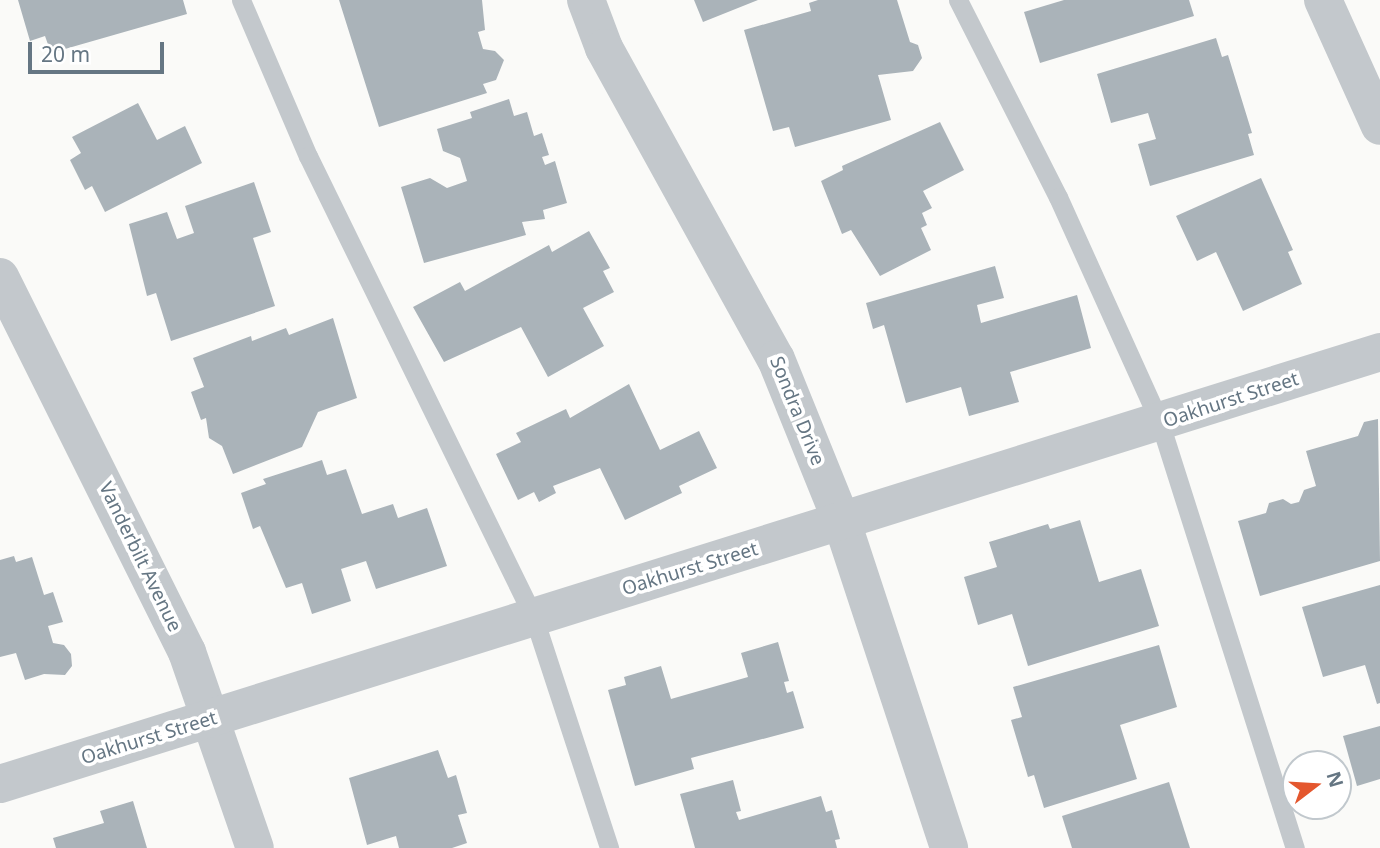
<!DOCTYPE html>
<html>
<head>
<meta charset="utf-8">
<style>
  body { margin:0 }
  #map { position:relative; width:1380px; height:848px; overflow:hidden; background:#fafaf8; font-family:"Noto Sans",sans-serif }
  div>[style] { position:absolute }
  .building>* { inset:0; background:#aab3b9 }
  .lane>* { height:19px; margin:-9.5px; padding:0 9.5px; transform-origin:9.5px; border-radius:9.5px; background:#c3c8cc }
  .street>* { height:38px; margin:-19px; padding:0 19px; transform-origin:19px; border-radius:19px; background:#c3c8cc }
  span { translate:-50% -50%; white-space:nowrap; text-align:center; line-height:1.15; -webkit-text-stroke:7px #fff; paint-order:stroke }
  .street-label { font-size:19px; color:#657683 }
  .north { position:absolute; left:1282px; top:750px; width:70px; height:70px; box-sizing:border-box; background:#fff; border:2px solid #c1c8cd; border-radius:50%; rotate:73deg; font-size:19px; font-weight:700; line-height:28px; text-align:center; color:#657683 }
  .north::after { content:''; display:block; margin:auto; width:24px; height:32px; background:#e4572e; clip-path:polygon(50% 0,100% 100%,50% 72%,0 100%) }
  .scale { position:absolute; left:28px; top:42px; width:136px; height:32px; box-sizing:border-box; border:4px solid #657683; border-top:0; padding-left:9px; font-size:21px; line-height:24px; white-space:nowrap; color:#657683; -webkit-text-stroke:5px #fff; paint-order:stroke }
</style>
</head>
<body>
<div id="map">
  <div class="building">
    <div style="clip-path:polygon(18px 0,183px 0,187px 14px,51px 53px,45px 36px,30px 41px)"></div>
    <div style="clip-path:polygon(339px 0,482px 0,485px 30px,478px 32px,483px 49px,495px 51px,504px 60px,496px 80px,483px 84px,487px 93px,379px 127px)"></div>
    <div style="clip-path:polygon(694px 0,758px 0,703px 22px)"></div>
    <div style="clip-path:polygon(818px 0,897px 0,910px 42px,918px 45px,922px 58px,913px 71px,878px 75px,891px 120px,795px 147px,789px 127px,773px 131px,744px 30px,811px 11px,809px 3px)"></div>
    <div style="clip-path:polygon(1064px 0,1189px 0,1194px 16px,1040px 63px,1024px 12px)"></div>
    <div style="clip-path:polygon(1216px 38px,1222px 57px,1228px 55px,1252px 133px,1248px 134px,1254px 155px,1150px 186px,1138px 144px,1156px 139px,1148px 113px,1111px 123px,1097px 74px)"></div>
    <div style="clip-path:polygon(509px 99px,514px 116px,527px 112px,534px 136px,542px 133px,549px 155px,542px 157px,545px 165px,555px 161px,567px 203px,543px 210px,545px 219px,522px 222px,526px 235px,424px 263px,401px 187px,430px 178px,447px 188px,467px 181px,460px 158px,443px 151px,437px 129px,472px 118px,470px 112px)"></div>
    <div style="clip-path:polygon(138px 103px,157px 140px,185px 126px,202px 163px,105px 212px,92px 186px,85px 190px,70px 160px,81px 153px,72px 137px)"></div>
    <div style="clip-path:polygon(940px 122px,964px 170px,923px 191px,932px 208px,922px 213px,927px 225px,921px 228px,931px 250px,880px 276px,851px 230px,842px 234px,821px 181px,843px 170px,842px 166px)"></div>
    <div style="clip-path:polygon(1261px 178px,1293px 250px,1288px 252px,1302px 284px,1243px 311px,1216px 252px,1197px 261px,1176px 216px)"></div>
    <div style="clip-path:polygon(254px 182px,271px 232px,253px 238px,275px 306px,171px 341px,156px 293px,147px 296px,129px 224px,167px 212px,177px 239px,194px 233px,185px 206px)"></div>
    <div style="clip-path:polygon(589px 231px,610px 268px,603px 271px,614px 292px,583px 308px,604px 346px,548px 377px,521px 327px,444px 362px,413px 307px,460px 282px,465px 291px,549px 245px,552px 252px)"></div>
    <div style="clip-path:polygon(995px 266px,1004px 298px,977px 305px,981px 323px,1077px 295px,1091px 348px,1010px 372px,1019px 402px,969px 416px,961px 387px,906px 403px,884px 325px,873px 329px,866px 303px)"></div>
    <div style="clip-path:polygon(333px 318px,357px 398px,318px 412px,302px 447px,233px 474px,222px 446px,209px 438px,206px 418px,201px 420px,191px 392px,204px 387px,193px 358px,251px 336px,252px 341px,286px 328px,289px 335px)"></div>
    <div style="clip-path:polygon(629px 384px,660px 450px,699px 431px,717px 468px,679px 486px,682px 493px,625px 520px,600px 468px,553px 486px,556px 493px,539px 502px,534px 492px,518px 500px,496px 454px,521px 442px,516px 433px,566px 409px,570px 418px)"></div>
    <div style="clip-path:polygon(1378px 419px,1380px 561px,1260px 596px,1238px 521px,1266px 513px,1269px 503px,1283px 499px,1291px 504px,1299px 502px,1304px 490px,1316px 486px,1306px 451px,1358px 436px,1364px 422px)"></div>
    <div style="clip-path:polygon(322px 460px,327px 475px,346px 469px,362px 514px,393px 504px,398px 518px,427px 508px,447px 566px,376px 589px,366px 561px,341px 569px,351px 601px,312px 614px,302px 583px,286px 588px,260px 526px,253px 529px,241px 493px,266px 484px,263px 479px)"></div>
    <div style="clip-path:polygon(1080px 520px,1099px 582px,1141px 569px,1159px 626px,1028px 666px,1012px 614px,978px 625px,964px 577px,997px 567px,989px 542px,1048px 524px,1050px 529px)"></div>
    <div style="clip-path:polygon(14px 556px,16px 562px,32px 557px,44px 595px,53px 592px,63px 622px,48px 626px,53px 643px,64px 645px,71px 654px,72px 666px,65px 675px,44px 674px,25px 680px,16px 653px,0 657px,0 560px)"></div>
    <div style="clip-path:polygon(1380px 585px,1380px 703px,1377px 704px,1365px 665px,1323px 677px,1302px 607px)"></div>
    <div style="clip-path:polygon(778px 642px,789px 681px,784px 682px,787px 693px,793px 691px,804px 728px,691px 758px,694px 769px,635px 786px,608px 690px,626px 685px,624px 677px,661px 666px,671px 699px,748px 677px,741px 653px)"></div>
    <div style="clip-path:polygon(1159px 645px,1177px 707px,1120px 725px,1137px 779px,1044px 808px,1034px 775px,1028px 777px,1011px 720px,1022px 717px,1013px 687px)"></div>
    <div style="clip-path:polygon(1380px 726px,1380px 779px,1357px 786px,1343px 736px)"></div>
    <div style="clip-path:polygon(438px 750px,448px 778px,456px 775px,467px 813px,458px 815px,467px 843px,452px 848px,399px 848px,396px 836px,367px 845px,349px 778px)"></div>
    <div style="clip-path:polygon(733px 780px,741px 811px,736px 812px,739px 820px,821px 796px,826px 812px,832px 810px,840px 839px,835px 840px,837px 848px,695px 848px,680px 794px)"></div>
    <div style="clip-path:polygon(1169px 782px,1190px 848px,1072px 848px,1062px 816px)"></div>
    <div style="clip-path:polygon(133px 801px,147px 848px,56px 848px,53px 838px,104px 823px,100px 811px)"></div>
  </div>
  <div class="lane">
    <div style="left:241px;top:0;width:170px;rotate:66.8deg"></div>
    <div style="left:308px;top:156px;width:514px;rotate:63.93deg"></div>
    <div style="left:534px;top:618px;width:242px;rotate:71.9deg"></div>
    <div style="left:958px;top:0;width:221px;rotate:63.1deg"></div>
    <div style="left:1058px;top:197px;width:248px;rotate:65.7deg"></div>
    <div style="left:1160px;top:423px;width:446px;rotate:72.4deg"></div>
  </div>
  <div class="street">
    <div style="left:586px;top:0;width:51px;rotate:69.4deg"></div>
    <div style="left:604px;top:48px;width:355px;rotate:61.1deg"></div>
    <div style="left:776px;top:359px;width:176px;rotate:68deg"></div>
    <div style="left:842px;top:522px;width:343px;rotate:71.8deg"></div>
    <div style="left:1323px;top:0;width:138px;rotate:65.7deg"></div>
    <div style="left:0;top:277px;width:419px;rotate:63.5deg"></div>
    <div style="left:187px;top:652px;width:207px;rotate:70.9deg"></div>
    <div style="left:0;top:784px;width:1446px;rotate:-17.38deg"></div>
  </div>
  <div class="street-label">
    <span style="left:1231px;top:400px;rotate:-18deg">Oakhurst Street</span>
    <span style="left:797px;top:411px;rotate:68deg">Sondra Drive</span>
    <span style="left:140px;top:557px;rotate:64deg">Vanderbilt Avenue</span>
    <span style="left:690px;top:569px;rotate:-17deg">Oakhurst Street</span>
    <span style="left:149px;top:738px;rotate:-17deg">Oakhurst Street</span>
  </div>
  <div class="north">N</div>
  <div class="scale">20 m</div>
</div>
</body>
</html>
